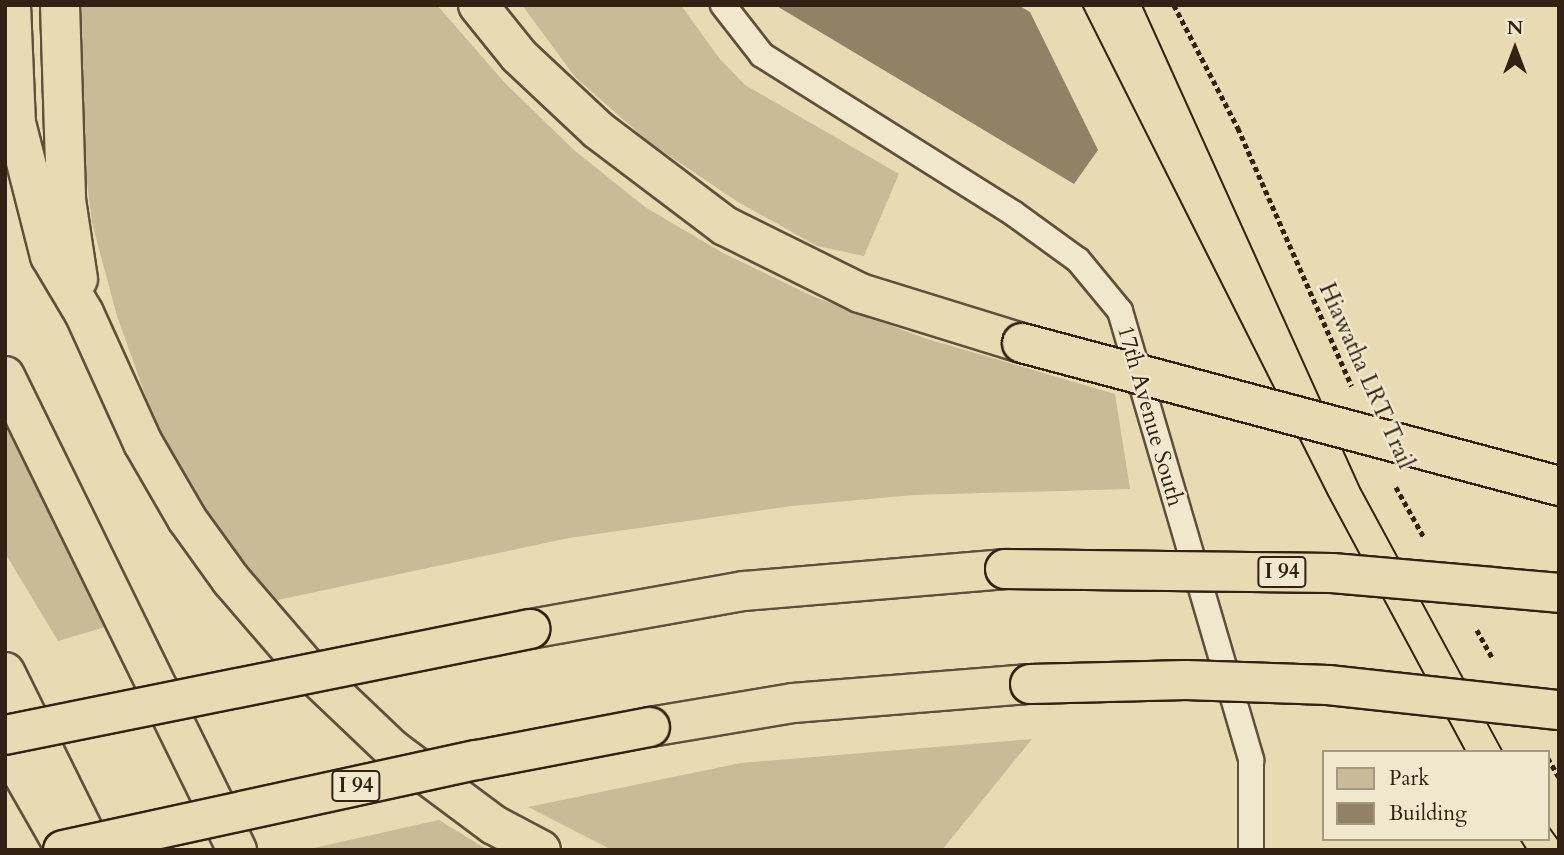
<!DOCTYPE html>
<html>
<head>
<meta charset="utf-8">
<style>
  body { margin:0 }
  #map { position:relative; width:1564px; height:855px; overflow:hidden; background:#e8dab2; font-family:Cardo,serif }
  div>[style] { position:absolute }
  .green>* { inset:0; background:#c9bb97 }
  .building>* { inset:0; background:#918266 }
  .path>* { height:4.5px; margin-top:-2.25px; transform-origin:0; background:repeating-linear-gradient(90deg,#322213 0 5px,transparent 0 8.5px) }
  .roads { filter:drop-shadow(2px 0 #60503b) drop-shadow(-2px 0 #60503b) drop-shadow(0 2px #60503b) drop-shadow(0 -2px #60503b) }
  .lane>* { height:24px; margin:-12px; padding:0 12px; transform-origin:12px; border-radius:12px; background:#f0e7cd }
  .highway>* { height:38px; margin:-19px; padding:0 19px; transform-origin:19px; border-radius:19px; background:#e8dab2 }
  .tram>* { height:2px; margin:-1px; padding:0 1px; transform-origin:1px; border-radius:1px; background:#322213 }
  .bridges { filter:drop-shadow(2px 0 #322213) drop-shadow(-2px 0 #322213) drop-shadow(0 2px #322213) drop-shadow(0 -2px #322213) }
  .highway-bridge>* { height:38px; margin:-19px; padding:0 19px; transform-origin:19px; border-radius:19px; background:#e8dab2 }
  span { translate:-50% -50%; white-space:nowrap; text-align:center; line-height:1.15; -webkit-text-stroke:5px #f0e7cd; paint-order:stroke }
  .shield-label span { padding:2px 5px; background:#f0e7cd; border:2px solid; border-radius:5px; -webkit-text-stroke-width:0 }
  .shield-label { font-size:21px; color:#322213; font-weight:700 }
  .street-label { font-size:23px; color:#322213 }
  .frame { position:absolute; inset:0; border:7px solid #322213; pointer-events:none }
  .legend { position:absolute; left:1322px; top:750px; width:228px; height:91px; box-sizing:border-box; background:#f0e7cd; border:2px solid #a49883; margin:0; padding:9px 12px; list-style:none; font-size:21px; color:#322213 }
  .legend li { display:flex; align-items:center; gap:14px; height:35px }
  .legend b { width:35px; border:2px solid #a49883 }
  .north { position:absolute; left:1480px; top:14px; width:70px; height:70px; -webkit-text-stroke:5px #f0e7cd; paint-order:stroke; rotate:0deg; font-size:19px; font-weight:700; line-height:28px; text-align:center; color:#322213 }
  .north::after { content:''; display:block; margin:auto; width:24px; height:32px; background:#322213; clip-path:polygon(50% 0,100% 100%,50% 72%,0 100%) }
</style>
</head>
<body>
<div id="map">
  <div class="green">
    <div style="clip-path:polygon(78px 5px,437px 5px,504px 82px,574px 150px,645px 207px,723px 253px,812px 296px,927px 339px,1115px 394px,1130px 489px,914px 495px,792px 506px,569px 538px,273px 601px,212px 527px,155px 422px,117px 316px,92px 223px,79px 117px)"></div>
    <div style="clip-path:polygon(522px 5px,681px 5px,719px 58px,745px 85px,899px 174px,864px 256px,817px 246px,738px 202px,649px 142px,575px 77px)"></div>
    <div style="clip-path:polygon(5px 417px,105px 627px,58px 641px,5px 553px)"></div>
    <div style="clip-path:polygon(1032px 739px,942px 850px,612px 850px,528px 807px,741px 763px)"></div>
    <div style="clip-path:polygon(439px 820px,488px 850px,305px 850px)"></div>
  </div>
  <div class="building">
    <div style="clip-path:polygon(775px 5px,1018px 5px,1030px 12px,1098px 150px,1074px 184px)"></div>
  </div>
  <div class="path">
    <div style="left:1174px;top:5px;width:139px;rotate:62.5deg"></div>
    <div style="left:1238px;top:128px;width:282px;rotate:66.2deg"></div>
    <div style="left:1396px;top:487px;width:57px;rotate:60.8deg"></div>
    <div style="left:1477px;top:630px;width:33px;rotate:61deg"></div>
    <div style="left:1548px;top:758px;width:22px;rotate:60deg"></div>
  </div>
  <div class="roads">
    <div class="lane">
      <div style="left:723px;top:5px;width:63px;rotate:52deg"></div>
      <div style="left:762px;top:55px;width:297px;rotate:32.2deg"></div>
      <div style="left:1013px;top:213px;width:80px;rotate:35.9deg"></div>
      <div style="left:1078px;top:260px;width:66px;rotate:50.5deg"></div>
      <div style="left:1120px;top:311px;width:468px;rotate:73.7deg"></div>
      <div style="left:1251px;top:760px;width:90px;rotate:90deg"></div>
    </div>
    <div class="highway">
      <div style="left:11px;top:5px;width:118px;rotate:87.6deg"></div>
      <div style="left:16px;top:123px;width:137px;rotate:75.7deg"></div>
      <div style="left:50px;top:256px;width:66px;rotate:59.2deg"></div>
      <div style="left:84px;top:313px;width:143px;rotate:65.6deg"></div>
      <div style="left:143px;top:443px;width:88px;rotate:59.9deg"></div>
      <div style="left:187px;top:519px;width:75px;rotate:54.2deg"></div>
      <div style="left:231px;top:580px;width:116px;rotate:49.2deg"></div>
      <div style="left:307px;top:668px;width:117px;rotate:43.6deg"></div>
      <div style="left:392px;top:749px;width:127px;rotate:36.7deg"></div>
      <div style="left:494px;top:825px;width:53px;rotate:28deg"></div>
      <div style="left:60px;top:5px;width:195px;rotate:88.2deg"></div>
      <div style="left:66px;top:200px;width:80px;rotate:81.4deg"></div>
      <div style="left:478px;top:5px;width:65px;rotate:51.2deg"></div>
      <div style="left:519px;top:56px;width:108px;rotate:43.1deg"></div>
      <div style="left:598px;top:130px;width:159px;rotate:37.1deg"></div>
      <div style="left:725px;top:226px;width:151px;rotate:26.4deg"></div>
      <div style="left:860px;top:293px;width:170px;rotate:17.2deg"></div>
      <div style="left:5px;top:376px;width:528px;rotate:63.92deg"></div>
      <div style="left:530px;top:629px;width:217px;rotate:-10.1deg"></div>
      <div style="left:744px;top:591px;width:262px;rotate:-4.8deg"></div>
      <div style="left:5px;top:672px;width:199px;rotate:63.7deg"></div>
      <div style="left:650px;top:727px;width:145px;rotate:-9.5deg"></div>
      <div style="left:793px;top:703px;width:238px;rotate:-4.6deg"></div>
      <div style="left:5px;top:743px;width:123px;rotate:60.3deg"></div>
    </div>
  </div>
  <div class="tram">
    <div style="left:1082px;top:5px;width:548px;rotate:63.34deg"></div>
    <div style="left:1328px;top:495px;width:292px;rotate:61.8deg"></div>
    <div style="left:1142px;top:5px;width:530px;rotate:65.71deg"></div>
    <div style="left:1360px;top:488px;width:300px;rotate:61.6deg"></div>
    <div style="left:1548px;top:826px;width:19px;rotate:54deg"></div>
    <div style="left:1520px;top:839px;width:13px;rotate:58deg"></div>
  </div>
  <div class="bridges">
    <div class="highway-bridge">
      <div style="left:1022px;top:343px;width:556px;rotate:14.91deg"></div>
      <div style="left:1005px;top:569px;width:327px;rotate:0.7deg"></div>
      <div style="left:1332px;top:573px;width:228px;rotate:5deg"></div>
      <div style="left:1030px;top:684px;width:156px;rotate:-1.5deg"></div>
      <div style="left:1186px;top:680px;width:142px;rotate:2deg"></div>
      <div style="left:1328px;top:685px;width:232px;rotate:6.2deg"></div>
      <div style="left:5px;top:735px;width:536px;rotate:-11.41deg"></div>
      <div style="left:63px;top:850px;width:424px;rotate:-12.3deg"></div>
      <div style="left:477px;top:760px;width:176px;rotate:-10.8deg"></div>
    </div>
  </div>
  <div class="shield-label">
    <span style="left:1282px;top:572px">I 94</span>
    <span style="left:356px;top:786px">I 94</span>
  </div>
  <div class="street-label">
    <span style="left:1366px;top:376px;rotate:66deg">Hiawatha LRT Trail</span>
    <span style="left:1150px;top:416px;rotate:74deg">17th Avenue South</span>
  </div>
  <div class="frame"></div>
  <ul class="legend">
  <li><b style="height:19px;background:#c9bb97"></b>Park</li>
  <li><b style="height:19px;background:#918266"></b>Building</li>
  </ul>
  <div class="north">N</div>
</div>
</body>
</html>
